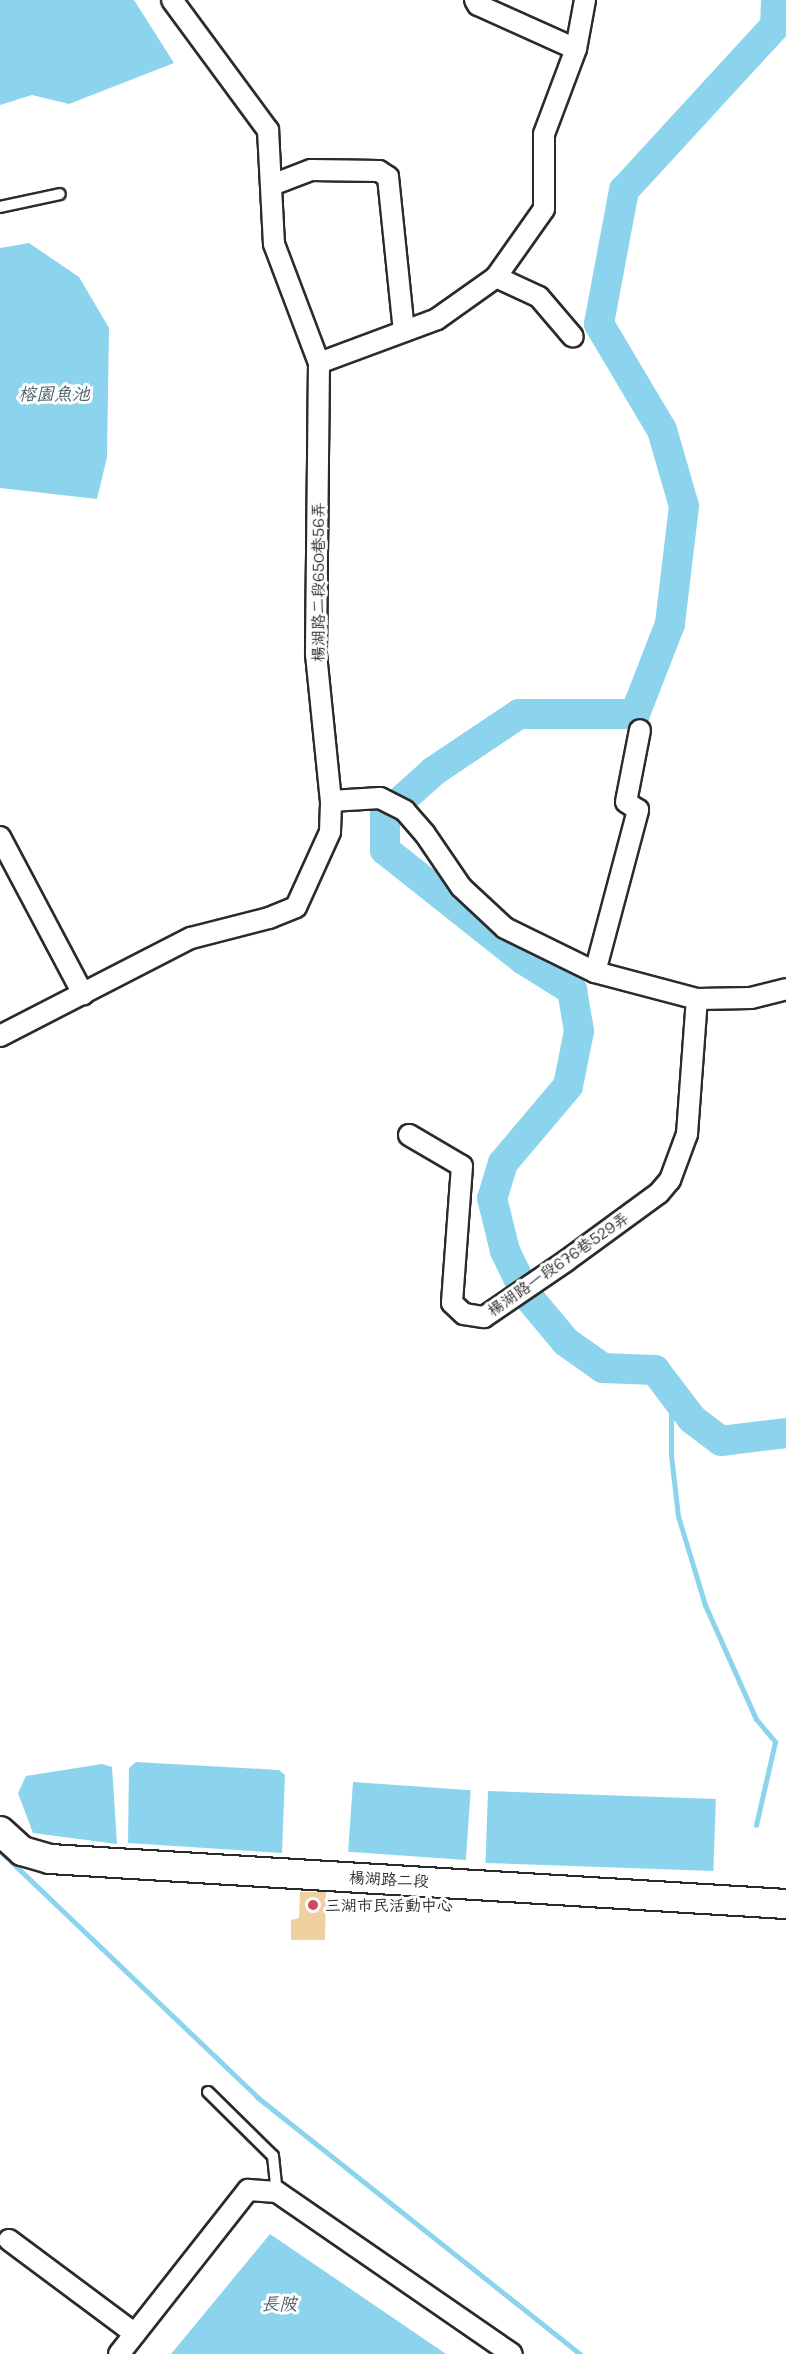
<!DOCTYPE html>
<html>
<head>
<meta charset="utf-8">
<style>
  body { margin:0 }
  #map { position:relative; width:786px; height:2354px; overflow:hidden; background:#fff; font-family:Mali,"LXGW WenKai TC",sans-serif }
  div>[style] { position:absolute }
  .water>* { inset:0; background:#8cd4ed; transform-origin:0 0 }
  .stream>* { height:5px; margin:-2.5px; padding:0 2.5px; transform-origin:2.5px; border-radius:2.5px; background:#8cd4ed }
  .river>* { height:30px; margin:-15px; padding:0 15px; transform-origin:15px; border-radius:15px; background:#8cd4ed }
  .building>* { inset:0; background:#efd0a1 }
  .roads { filter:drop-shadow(2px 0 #2b2b2b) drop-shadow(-2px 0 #2b2b2b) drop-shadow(0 2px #2b2b2b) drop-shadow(0 -2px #2b2b2b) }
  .lane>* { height:10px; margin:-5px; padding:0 5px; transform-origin:5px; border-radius:5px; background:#fff }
  .street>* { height:20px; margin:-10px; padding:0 10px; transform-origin:10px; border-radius:10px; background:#fff }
  .secondary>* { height:28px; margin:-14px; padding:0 14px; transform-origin:14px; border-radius:14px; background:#fff }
  .dots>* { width:16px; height:16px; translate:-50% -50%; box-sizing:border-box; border:3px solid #fff; border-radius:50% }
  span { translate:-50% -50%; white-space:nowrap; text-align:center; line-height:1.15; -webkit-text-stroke:6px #fff; paint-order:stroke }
  .street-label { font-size:16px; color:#2b2b2b }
  .poi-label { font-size:16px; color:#2b2b2b }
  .left { translate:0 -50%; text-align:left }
  .water-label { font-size:18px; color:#485e65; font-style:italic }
</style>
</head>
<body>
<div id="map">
  <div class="water">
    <div style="clip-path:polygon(0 0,134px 0,174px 63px,69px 104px,32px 95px,0 105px)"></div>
    <div style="clip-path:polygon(29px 243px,79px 277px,109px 328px,107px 457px,97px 499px,0 488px,0 248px)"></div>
    <div style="clip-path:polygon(136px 1762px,279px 1770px,285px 1775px,282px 1853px,128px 1843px,129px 1768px)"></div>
    <div style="clip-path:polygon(102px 1764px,112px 1767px,117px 1844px,33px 1833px,18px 1793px,26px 1776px)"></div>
    <div style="left:353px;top:1782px;width:118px;height:70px;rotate:4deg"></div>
    <div style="left:488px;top:1791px;width:228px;height:72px;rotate:2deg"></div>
    <div style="clip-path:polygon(270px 2234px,446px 2354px,171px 2354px)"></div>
  </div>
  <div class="stream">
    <div style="left:671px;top:1391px;width:64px;rotate:90deg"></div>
    <div style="left:671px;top:1455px;width:61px;rotate:83.5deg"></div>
    <div style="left:678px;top:1516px;width:93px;rotate:73.1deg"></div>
    <div style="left:705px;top:1605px;width:125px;rotate:65.9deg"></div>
    <div style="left:756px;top:1719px;width:30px;rotate:50deg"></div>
    <div style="left:775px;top:1742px;width:85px;rotate:102.9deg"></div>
    <div style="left:0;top:1851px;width:356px;rotate:43.7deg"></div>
    <div style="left:257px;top:2097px;width:413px;rotate:38.5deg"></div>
  </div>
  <div class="river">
    <div style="left:776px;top:0;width:26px;rotate:92deg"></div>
    <div style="left:775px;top:26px;width:223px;rotate:132.6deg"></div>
    <div style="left:624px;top:190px;width:136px;rotate:100.6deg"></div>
    <div style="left:599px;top:324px;width:123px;rotate:59.3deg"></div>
    <div style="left:662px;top:430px;width:79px;rotate:73.9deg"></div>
    <div style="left:684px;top:506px;width:119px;rotate:96.8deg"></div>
    <div style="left:670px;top:624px;width:97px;rotate:111.3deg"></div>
    <div style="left:635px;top:714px;width:116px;rotate:180deg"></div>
    <div style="left:519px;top:714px;width:102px;rotate:146.2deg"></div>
    <div style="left:434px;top:771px;width:66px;rotate:138.1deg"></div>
    <div style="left:385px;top:815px;width:35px;rotate:90deg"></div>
    <div style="left:385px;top:850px;width:177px;rotate:38.4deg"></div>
    <div style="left:524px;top:960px;width:57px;rotate:32deg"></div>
    <div style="left:572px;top:990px;width:42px;rotate:80.3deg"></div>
    <div style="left:579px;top:1031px;width:56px;rotate:101.3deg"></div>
    <div style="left:568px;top:1086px;width:101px;rotate:130.2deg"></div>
    <div style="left:503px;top:1163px;width:37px;rotate:107deg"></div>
    <div style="left:492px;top:1198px;width:55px;rotate:76.2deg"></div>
    <div style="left:505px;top:1251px;width:48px;rotate:64deg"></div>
    <div style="left:526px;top:1294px;width:62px;rotate:50.2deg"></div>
    <div style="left:566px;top:1342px;width:45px;rotate:35.1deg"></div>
    <div style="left:603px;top:1368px;width:52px;rotate:2.2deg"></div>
    <div style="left:655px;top:1370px;width:61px;rotate:52.9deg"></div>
    <div style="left:692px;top:1419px;width:36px;rotate:37deg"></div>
    <div style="left:721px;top:1441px;width:65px;rotate:-7deg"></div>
  </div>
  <div class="building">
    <div style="clip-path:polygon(300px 1892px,326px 1892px,325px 1940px,291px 1940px,291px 1920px,299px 1918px)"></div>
  </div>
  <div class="roads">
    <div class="lane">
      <div style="left:0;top:207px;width:61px;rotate:-12.2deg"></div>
      <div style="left:208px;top:2092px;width:91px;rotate:44.6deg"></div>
      <div style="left:273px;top:2156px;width:36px;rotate:84deg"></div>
    </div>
    <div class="street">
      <div style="left:172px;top:0;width:162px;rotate:53.6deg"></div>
      <div style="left:268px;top:130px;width:114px;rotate:87deg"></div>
      <div style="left:274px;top:244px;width:127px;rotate:69.3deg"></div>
      <div style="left:319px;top:363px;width:291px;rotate:90.6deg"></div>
      <div style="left:316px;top:654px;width:148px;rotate:84.2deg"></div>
      <div style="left:475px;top:0;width:6px;rotate:59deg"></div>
      <div style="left:478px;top:5px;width:107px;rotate:24.2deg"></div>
      <div style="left:272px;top:185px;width:42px;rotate:-21deg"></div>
      <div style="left:311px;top:170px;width:68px;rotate:0.8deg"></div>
      <div style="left:379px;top:171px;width:11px;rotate:34deg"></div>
      <div style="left:388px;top:177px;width:155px;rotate:84.1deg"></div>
      <div style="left:496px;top:277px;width:47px;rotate:24.9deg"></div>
      <div style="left:539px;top:297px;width:52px;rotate:49.6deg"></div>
      <div style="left:319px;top:363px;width:126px;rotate:-20.4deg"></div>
      <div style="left:437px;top:319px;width:72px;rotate:-35.4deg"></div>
      <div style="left:496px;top:277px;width:83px;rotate:-54.8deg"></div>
      <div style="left:544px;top:209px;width:75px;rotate:-90deg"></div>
      <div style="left:544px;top:134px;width:91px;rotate:-69.4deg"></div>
      <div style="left:576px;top:49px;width:50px;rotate:-79.6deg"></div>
      <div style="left:0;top:837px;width:178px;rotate:62.1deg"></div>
      <div style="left:595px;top:972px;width:168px;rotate:-75.1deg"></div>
      <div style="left:638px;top:810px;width:14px;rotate:-146deg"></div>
      <div style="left:626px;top:802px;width:73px;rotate:-79deg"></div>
      <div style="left:0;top:1036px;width:215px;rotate:-27.2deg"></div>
      <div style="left:191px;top:938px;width:81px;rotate:-14.4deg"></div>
      <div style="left:269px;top:918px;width:29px;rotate:-22deg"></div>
      <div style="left:296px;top:907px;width:82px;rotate:-65.6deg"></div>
      <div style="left:330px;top:832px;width:31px;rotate:-88deg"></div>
      <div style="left:331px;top:801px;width:49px;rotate:-3.5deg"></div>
      <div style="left:380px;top:798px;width:28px;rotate:27deg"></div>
      <div style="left:405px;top:811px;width:30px;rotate:49deg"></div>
      <div style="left:425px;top:834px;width:64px;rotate:55.8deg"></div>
      <div style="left:461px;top:887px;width:60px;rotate:43deg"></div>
      <div style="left:505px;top:928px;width:100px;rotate:26.1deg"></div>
      <div style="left:595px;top:972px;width:106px;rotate:14.8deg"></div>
      <div style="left:697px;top:999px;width:54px;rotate:-1.1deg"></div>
      <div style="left:751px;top:998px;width:36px;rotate:-14deg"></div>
      <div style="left:409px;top:1135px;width:61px;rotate:30.3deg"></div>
      <div style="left:462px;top:1166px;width:137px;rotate:94.2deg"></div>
      <div style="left:452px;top:1303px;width:16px;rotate:43deg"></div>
      <div style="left:464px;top:1314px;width:20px;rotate:9deg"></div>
      <div style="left:484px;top:1317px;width:99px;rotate:-34.3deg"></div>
      <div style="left:566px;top:1261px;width:115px;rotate:-36.2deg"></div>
      <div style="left:659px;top:1193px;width:17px;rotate:-50deg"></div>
      <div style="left:670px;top:1180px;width:49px;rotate:-69.7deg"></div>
      <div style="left:687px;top:1134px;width:135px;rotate:-85.8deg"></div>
      <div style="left:9px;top:2240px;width:157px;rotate:36.7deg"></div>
      <div style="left:119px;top:2354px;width:209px;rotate:-51.8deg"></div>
      <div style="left:248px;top:2190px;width:29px;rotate:4deg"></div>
      <div style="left:277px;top:2192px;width:285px;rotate:34.6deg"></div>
    </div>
    <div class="secondary">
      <div style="left:0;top:1831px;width:30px;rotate:42deg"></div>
      <div style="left:22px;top:1851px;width:29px;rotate:16deg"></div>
      <div style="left:50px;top:1859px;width:737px;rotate:3.5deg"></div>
    </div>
  </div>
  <div class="dots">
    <div style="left:313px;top:1905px;background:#d1495b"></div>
  </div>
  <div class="street-label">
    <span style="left:318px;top:582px;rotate:-90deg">楊湖路二段650巷56弄</span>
    <span style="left:558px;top:1264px;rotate:-35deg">楊湖路一段676巷529弄</span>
    <span style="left:389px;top:1879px;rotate:3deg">楊湖路二段</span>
  </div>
  <div class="poi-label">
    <span class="left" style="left:325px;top:1905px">三湖市民活動中心</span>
  </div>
  <div class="water-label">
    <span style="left:54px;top:393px">榕園魚池</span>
    <span style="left:279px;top:2303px">長陂</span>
  </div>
</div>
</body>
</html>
